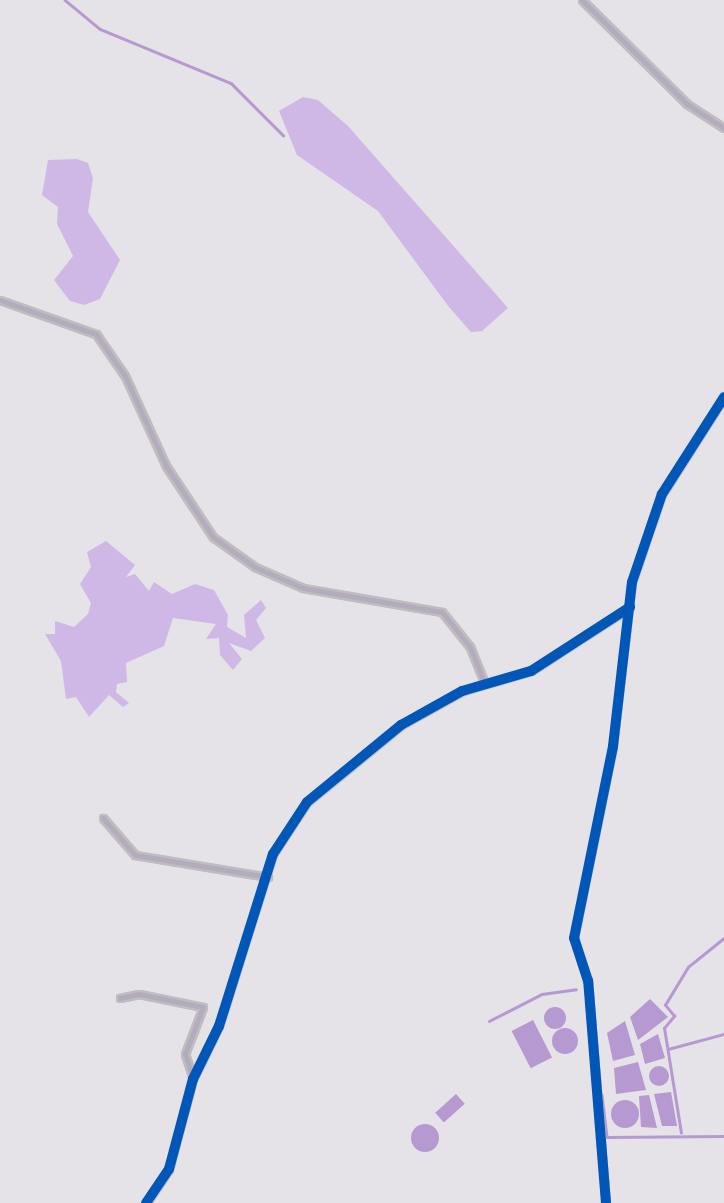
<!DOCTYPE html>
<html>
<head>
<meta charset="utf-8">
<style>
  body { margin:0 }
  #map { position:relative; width:724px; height:1203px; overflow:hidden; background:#e5e2e8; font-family:Merriweather,serif }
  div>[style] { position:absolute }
  .forest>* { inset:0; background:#d0b8e6 }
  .water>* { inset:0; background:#b799d2; transform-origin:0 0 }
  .round { border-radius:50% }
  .stream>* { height:2.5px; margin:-1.25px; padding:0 1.25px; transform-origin:1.25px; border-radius:1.25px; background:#b799d2 }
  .roads { filter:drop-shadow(2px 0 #bfbdc1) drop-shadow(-2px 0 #bfbdc1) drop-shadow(0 2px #bfbdc1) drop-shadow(0 -2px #bfbdc1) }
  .street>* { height:5px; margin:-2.5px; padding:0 2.5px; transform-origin:2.5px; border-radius:2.5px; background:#b4abbc }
  .cycleway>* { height:10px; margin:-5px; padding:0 5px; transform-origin:5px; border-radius:5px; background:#0057b8 }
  span { translate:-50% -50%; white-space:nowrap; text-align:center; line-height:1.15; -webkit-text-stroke:5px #fff; paint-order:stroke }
</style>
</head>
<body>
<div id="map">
  <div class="forest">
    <div style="clip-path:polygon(303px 97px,318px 100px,348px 126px,508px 308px,482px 331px,471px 332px,449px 307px,378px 211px,297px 155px,279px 111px)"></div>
    <div style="clip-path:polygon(77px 159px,88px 163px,93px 178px,88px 212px,120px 260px,100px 299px,84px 305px,70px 301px,54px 280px,73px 256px,57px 224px,58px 207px,42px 195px,48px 160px)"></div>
    <div style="clip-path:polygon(106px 541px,135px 565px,126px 577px,135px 574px,149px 591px,154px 582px,172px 594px,195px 584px,214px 590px,228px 615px,227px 627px,246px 638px,244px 615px,261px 600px,266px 608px,256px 620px,265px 638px,251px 651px,229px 643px,242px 659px,233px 670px,220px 655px,219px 638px,206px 639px,216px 624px,173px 618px,164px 646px,126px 663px,127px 682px,117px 684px,116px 692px,129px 703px,123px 707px,109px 695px,89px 717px,76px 697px,66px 699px,61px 661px,45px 634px,55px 634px,55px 621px,74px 627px,88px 614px,91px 603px,80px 584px,91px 567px,87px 552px)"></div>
  </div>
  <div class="water">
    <div style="clip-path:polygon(650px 999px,668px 1017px,638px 1040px,630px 1017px)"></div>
    <div class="round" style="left:544px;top:1007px;width:22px;height:22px"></div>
    <div style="left:533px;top:1020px;width:42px;height:24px;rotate:63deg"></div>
    <div style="clip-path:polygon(625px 1021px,635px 1055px,613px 1061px,607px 1033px)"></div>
    <div class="round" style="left:552px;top:1028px;width:26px;height:26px"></div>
    <div style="clip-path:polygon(658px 1034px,665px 1058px,645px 1064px,640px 1044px)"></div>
    <div style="clip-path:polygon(638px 1062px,646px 1090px,616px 1094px,614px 1068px)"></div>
    <div class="round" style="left:649px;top:1066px;width:20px;height:20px"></div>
    <div style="clip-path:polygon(671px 1092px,677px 1126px,662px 1126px,654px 1094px)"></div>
    <div style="left:456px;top:1094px;width:13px;height:28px;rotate:48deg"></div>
    <div style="clip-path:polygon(649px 1095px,657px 1128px,641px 1127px,639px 1096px)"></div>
    <div class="round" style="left:611px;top:1100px;width:28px;height:28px"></div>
    <div class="round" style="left:411px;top:1124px;width:28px;height:28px"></div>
  </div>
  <div class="stream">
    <div style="left:65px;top:0;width:45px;rotate:39.6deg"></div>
    <div style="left:100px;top:29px;width:142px;rotate:22.4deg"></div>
    <div style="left:231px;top:83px;width:74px;rotate:45deg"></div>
    <div style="left:489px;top:1021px;width:59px;rotate:-27deg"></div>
    <div style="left:542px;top:994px;width:34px;rotate:-8deg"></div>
    <div style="left:668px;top:1049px;width:58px;rotate:-15deg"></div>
    <div style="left:602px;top:1095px;width:42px;rotate:83.2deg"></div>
    <div style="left:607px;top:1137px;width:117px;rotate:-0.5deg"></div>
    <div style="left:681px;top:1133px;width:106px;rotate:-99.2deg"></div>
    <div style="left:664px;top:1028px;width:16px;rotate:-50deg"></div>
    <div style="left:674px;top:1016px;width:14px;rotate:-129deg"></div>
    <div style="left:665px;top:1005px;width:44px;rotate:-58.8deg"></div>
    <div style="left:688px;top:967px;width:46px;rotate:-38.9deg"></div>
  </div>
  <div class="roads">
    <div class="street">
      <div style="left:582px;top:0;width:148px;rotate:44.7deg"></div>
      <div style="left:687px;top:104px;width:44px;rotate:33deg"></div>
      <div style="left:0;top:300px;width:102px;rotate:19.5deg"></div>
      <div style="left:96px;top:334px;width:51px;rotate:55.4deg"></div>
      <div style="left:125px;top:376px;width:99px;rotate:65.5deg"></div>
      <div style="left:166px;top:466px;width:85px;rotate:56.5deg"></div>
      <div style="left:213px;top:537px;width:52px;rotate:35.5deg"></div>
      <div style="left:255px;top:567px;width:52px;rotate:23.6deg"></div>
      <div style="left:303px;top:588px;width:141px;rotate:9.8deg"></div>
      <div style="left:442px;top:612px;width:45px;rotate:51.3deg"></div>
      <div style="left:470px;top:647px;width:38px;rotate:68deg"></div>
      <div style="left:103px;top:818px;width:49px;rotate:49.1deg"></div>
      <div style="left:135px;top:855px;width:135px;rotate:9.4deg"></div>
      <div style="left:120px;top:998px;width:19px;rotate:-12deg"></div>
      <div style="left:139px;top:994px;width:65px;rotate:11.5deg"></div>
      <div style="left:203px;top:1007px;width:50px;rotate:111deg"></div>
      <div style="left:185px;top:1054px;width:26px;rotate:72deg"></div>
      <div style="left:146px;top:1203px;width:41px;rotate:-55.9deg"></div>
      <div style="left:169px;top:1169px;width:93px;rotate:-75.1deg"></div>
      <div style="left:193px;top:1079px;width:59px;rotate:-63.9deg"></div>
      <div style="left:219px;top:1026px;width:180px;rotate:-72.6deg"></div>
      <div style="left:273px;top:854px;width:62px;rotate:-56.8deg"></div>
      <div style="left:307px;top:802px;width:122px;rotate:-39.3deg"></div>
      <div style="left:401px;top:725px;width:70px;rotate:-29.1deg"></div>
      <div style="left:462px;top:691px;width:72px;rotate:-16.2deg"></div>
      <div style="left:531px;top:671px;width:118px;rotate:-32.9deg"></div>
      <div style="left:606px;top:1203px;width:223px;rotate:-94.6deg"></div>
      <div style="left:588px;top:981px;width:45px;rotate:-108deg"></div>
      <div style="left:574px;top:938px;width:196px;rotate:-78.5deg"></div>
      <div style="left:613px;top:746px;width:165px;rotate:-83.4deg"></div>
      <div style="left:632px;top:582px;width:93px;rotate:-71.2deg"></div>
      <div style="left:662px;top:494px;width:115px;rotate:-57.4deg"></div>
    </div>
  </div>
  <div class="cycleway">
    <div style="left:146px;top:1203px;width:41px;rotate:-55.9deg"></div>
    <div style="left:169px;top:1169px;width:93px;rotate:-75.1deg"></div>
    <div style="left:193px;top:1079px;width:59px;rotate:-63.9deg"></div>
    <div style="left:219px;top:1026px;width:180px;rotate:-72.6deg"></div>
    <div style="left:273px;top:854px;width:62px;rotate:-56.8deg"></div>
    <div style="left:307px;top:802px;width:122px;rotate:-39.3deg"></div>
    <div style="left:401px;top:725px;width:70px;rotate:-29.1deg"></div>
    <div style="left:462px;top:691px;width:72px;rotate:-16.2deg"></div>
    <div style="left:531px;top:671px;width:118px;rotate:-32.9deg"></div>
    <div style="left:606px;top:1203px;width:223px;rotate:-94.6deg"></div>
    <div style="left:588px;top:981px;width:45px;rotate:-108deg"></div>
    <div style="left:574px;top:938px;width:196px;rotate:-78.5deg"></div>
    <div style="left:613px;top:746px;width:165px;rotate:-83.4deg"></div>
    <div style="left:632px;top:582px;width:93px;rotate:-71.2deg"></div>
    <div style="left:662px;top:494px;width:115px;rotate:-57.4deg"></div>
  </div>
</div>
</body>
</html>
